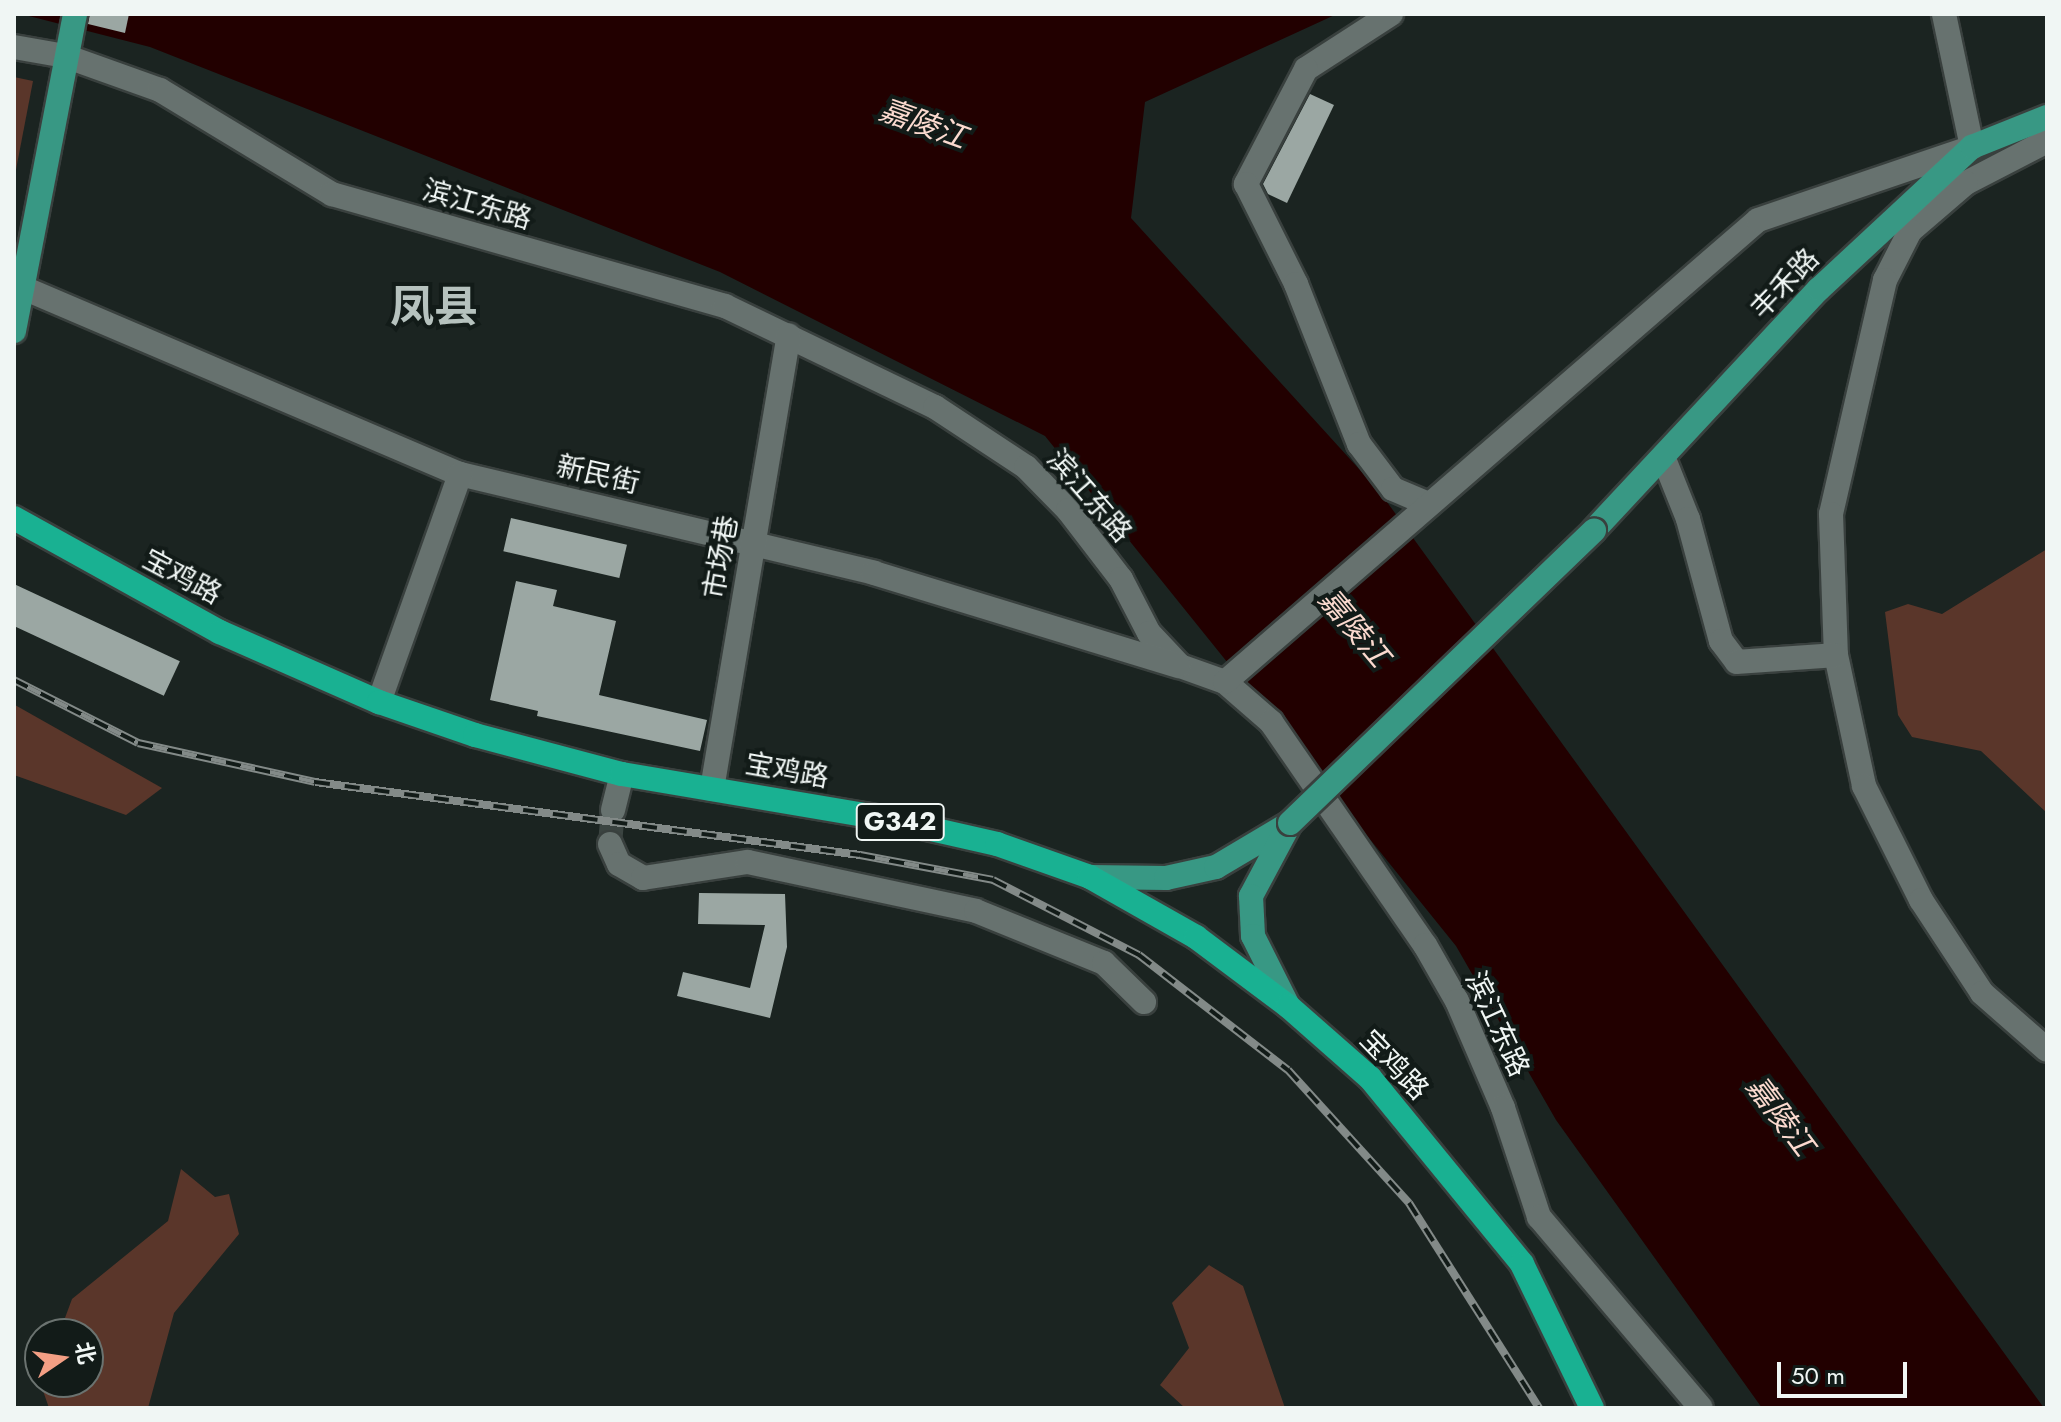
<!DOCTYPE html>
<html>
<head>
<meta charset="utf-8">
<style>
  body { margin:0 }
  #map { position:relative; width:2061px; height:1422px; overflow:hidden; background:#1b2421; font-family:Jost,"Noto Sans SC",sans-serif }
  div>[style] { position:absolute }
  .green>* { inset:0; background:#5a362a }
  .water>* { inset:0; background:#200 }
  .building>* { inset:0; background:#9ba7a3; transform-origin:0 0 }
  .minor-tunnel>* { height:24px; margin-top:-12px; transform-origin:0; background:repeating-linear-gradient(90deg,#3b4441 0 24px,transparent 0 36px) }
  .roads { filter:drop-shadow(2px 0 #39403e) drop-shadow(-2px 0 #39403e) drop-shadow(0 2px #39403e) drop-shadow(0 -2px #39403e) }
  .minor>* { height:24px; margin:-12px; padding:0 12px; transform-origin:12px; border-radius:12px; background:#67726f }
  .major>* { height:24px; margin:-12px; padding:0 12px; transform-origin:12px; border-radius:12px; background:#389884 }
  .highway>* { height:24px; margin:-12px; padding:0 12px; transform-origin:12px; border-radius:12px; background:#19b192 }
  .rail>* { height:8px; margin-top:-4px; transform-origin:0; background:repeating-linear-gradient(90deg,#121b18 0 15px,#838a88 0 30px); box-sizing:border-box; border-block:2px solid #838a88 }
  .bridges { filter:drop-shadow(2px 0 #39403e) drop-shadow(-2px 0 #39403e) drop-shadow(0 2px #39403e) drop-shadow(0 -2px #39403e) }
  .major-bridge>* { height:24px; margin:-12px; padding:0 12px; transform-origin:12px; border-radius:12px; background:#389884 }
  span { translate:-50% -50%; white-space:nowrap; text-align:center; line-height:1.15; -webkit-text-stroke:8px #121b18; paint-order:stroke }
  .shield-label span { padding:2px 6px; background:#121b18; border:2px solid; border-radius:6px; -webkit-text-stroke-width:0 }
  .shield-label { font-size:26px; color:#f0f6f4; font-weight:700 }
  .street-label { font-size:28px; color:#f0f6f4 }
  .water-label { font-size:30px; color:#fbdacf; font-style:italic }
  .town-label { font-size:44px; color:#b6c2be; font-weight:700 }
  .frame { position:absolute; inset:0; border:16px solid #f0f6f4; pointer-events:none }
  .north { position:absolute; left:24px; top:1318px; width:80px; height:80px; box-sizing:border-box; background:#121b18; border:2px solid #6b7370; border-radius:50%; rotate:77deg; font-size:22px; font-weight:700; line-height:32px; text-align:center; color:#f0f6f4 }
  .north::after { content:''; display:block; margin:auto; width:28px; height:36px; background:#f39f84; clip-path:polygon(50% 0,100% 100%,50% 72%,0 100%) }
  .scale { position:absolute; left:1777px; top:1362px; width:130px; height:36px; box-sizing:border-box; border:4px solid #f0f6f4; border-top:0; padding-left:10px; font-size:24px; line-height:28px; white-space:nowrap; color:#f0f6f4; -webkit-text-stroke:6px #121b18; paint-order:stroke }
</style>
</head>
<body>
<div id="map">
  <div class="green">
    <div style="clip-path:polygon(14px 77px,33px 81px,14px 180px)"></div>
    <div style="clip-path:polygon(2047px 549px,2047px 813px,1981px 751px,1912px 737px,1898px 715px,1885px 612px,1908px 604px,1942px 614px)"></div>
    <div style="clip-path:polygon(14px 705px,15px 705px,162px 788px,126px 815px,14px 775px)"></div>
    <div style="clip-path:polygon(181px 1169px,215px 1197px,229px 1194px,239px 1234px,174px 1313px,148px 1408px,49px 1408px,40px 1382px,88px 1382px,88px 1334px,59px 1334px,72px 1299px,168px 1221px)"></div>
    <div style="clip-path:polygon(1209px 1265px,1243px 1286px,1285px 1408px,1185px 1408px,1160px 1385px,1189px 1348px,1172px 1303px)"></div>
  </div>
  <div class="water">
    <div style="clip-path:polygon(21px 14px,1337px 14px,1145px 102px,1131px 218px,1379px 491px,2044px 1408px,1762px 1408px,1556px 1120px,1456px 946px,1045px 436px,720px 272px,150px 47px)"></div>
  </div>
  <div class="building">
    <div style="clip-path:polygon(90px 14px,129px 14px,125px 33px,88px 24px)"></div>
    <div style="clip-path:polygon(1310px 94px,1334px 105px,1287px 203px,1268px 194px,1263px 184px)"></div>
    <div style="left:511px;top:518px;width:119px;height:34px;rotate:13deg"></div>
    <div style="clip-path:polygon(516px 581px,557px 590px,553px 606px,616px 621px,599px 695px,707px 720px,700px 751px,537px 716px,538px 711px,490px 700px)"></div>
    <div style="left:14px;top:584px;width:183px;height:38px;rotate:25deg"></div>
    <div style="clip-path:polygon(699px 893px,785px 894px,787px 947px,770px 1018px,677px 996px,683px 972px,750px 988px,765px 925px,698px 924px)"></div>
  </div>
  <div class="minor-tunnel">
    <div style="left:610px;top:844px;width:34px;rotate:-85deg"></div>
  </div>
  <div class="roads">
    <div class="minor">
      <div style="left:1391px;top:14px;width:101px;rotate:147.1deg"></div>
      <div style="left:1306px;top:69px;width:130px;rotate:117.6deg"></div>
      <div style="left:1246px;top:184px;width:112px;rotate:63.4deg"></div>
      <div style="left:1296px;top:284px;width:172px;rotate:68.5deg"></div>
      <div style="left:1359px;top:444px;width:56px;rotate:52.9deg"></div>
      <div style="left:1393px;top:489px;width:38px;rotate:23deg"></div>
      <div style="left:14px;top:47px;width:52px;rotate:10deg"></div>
      <div style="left:65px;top:56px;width:101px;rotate:19.7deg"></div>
      <div style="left:160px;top:90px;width:201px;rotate:31.2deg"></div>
      <div style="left:332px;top:194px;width:409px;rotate:15.9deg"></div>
      <div style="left:725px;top:306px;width:233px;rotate:25.7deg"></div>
      <div style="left:935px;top:407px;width:109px;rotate:33.4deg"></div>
      <div style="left:1026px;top:467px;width:60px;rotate:45.7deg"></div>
      <div style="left:1068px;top:510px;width:87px;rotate:52.5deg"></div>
      <div style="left:1121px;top:579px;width:61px;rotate:62.6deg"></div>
      <div style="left:1149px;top:633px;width:45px;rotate:46.8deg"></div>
      <div style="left:1180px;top:666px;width:48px;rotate:19.6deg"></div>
      <div style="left:1225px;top:682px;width:61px;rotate:41deg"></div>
      <div style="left:1271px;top:722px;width:271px;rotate:55.4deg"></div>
      <div style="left:1425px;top:945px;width:64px;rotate:60.3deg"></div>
      <div style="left:1457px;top:1001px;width:116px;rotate:66.7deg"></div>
      <div style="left:1503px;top:1108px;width:115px;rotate:71.7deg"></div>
      <div style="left:1539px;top:1217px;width:250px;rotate:49.7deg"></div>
      <div style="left:2047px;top:141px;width:91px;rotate:152.6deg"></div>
      <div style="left:1966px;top:183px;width:74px;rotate:139.4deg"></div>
      <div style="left:1910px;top:231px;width:55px;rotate:117deg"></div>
      <div style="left:1885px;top:280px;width:240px;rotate:103deg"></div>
      <div style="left:1831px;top:514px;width:141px;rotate:88deg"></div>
      <div style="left:1836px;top:655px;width:134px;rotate:77.9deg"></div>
      <div style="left:1864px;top:786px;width:127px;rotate:63.4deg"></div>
      <div style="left:1921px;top:900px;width:111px;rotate:56.7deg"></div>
      <div style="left:1982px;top:993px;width:86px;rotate:41.2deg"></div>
      <div style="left:21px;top:287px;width:477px;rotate:23.1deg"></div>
      <div style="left:460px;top:474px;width:426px;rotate:13.4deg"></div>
      <div style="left:874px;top:573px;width:318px;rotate:17deg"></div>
      <div style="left:1664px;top:459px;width:65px;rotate:68.2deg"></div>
      <div style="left:1688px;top:519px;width:126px;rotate:74.9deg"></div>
      <div style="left:1721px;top:641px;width:26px;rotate:53deg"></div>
      <div style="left:1737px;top:662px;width:99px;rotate:-4deg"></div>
      <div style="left:1225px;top:682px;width:705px;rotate:-40.92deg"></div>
      <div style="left:1758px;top:220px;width:226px;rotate:-18.8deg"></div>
      <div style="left:1972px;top:147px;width:136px;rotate:-101.9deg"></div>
      <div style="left:379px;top:702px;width:242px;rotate:-70.4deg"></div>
      <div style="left:712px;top:789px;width:460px;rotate:-80.4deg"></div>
      <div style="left:613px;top:810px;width:37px;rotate:-76deg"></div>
      <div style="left:610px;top:844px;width:22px;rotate:66deg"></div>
      <div style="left:619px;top:864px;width:28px;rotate:30deg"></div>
      <div style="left:643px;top:878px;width:106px;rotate:-8.7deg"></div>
      <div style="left:748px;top:862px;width:233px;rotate:12.1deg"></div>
      <div style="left:976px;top:911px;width:138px;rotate:22.1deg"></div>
      <div style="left:1104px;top:963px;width:56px;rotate:44.3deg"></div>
    </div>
    <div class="major">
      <div style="left:14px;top:331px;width:323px;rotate:-79.1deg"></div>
      <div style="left:1594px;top:530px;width:330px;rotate:-47deg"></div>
      <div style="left:1819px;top:289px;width:209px;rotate:-42.9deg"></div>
      <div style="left:1972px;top:147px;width:81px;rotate:-21.8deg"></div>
      <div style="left:1090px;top:877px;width:76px;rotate:0.8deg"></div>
      <div style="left:1166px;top:878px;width:51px;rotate:-12.4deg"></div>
      <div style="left:1216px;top:867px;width:86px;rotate:-30.7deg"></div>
      <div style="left:1290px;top:823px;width:83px;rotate:118.1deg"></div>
      <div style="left:1251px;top:896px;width:40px;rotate:87.1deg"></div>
      <div style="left:1253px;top:936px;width:78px;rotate:63.4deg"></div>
    </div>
    <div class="highway">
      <div style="left:14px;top:518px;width:235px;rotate:29deg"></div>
      <div style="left:220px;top:632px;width:174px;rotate:23.8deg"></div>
      <div style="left:379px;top:702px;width:102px;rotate:19deg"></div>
      <div style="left:475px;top:735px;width:152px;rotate:14.9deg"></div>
      <div style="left:622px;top:774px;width:269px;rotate:9.6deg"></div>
      <div style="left:887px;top:819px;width:113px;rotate:12.8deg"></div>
      <div style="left:997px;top:844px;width:99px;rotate:19.5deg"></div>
      <div style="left:1090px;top:877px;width:122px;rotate:29.5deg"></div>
      <div style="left:1196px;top:937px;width:115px;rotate:36.9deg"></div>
      <div style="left:1288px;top:1006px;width:109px;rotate:41.3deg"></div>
      <div style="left:1370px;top:1078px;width:240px;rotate:50.7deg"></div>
      <div style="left:1522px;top:1264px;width:160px;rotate:64.1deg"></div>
    </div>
  </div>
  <div class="rail">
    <div style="left:14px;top:680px;width:139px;rotate:26.9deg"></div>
    <div style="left:138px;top:743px;width:181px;rotate:12.4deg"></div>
    <div style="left:315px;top:782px;width:550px;rotate:7.63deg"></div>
    <div style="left:860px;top:855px;width:135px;rotate:10.6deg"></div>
    <div style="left:993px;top:880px;width:164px;rotate:27.2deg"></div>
    <div style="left:1139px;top:955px;width:188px;rotate:37.7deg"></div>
    <div style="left:1288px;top:1070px;width:180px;rotate:47.7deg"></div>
    <div style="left:1409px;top:1203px;width:243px;rotate:57.6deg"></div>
  </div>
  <div class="bridges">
    <div class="major-bridge">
      <div style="left:1290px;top:823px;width:422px;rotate:-43.9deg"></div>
    </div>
  </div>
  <div class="shield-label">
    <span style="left:900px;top:822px">G342</span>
  </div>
  <div class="street-label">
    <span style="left:477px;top:205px;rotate:16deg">滨江东路</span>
    <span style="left:1785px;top:284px;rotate:-46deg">丰禾路</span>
    <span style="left:598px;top:475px;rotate:13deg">新民街</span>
    <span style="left:1089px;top:496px;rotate:49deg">滨江东路</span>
    <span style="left:721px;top:557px;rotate:-80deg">市场巷</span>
    <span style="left:182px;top:577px;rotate:28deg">宝鸡路</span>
    <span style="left:787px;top:771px;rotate:10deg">宝鸡路</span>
    <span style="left:1497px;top:1024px;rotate:65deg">滨江东路</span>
    <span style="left:1394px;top:1065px;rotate:46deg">宝鸡路</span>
  </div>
  <div class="water-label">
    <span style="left:923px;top:124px;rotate:20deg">嘉陵江</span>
    <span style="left:1354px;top:628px;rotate:50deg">嘉陵江</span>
    <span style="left:1780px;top:1116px;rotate:53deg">嘉陵江</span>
  </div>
  <div class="town-label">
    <span style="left:434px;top:307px">凤县</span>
  </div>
  <div class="frame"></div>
  <div class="north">北</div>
  <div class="scale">50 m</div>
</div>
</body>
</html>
